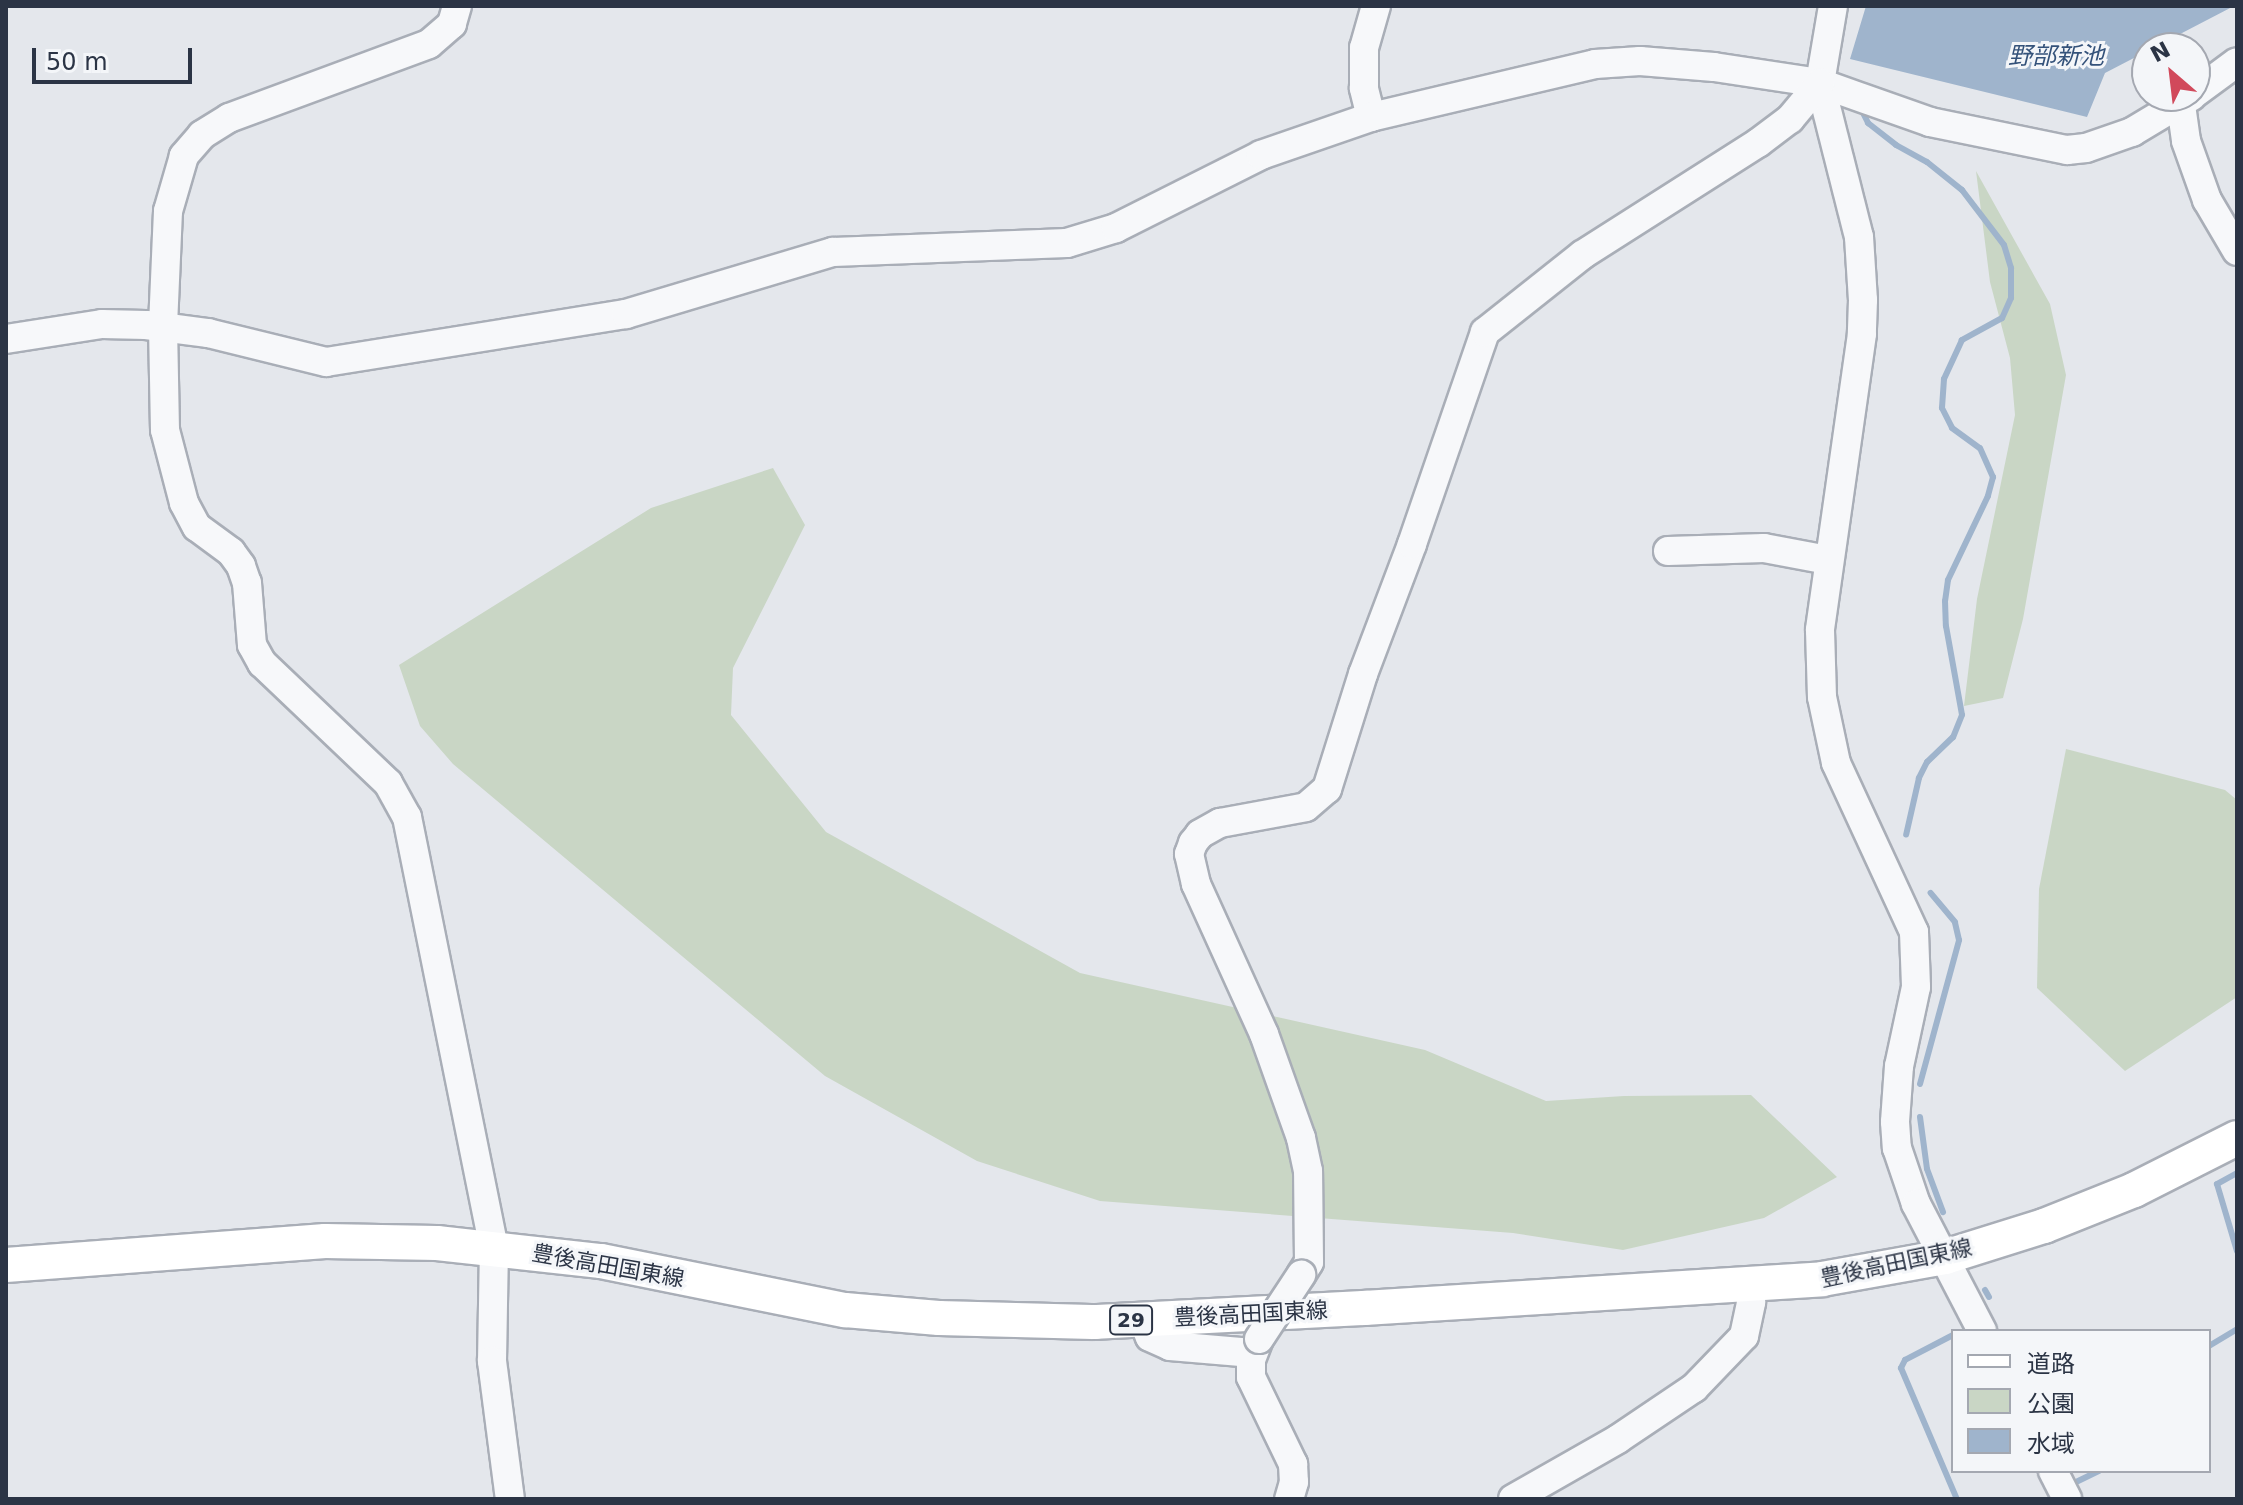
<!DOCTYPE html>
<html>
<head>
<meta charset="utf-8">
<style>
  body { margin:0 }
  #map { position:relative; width:2243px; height:1505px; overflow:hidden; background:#e4e7ec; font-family:"DejaVu Sans","Noto Sans JP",sans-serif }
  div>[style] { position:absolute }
  .green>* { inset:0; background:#c9d6c5 }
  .water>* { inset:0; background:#9fb4cc }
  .stream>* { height:6px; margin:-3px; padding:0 3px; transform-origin:3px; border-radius:3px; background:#9fb4cc }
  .roads { filter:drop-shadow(2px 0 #a9aeb7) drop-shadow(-2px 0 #a9aeb7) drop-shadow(0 2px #a9aeb7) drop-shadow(0 -2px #a9aeb7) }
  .minor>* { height:28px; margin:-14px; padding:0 14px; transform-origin:14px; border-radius:14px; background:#f7f8fa }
  .major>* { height:34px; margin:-17px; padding:0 17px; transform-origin:17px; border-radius:17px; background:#fff }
  .bridges { filter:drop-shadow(2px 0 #a9aeb7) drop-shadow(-2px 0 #a9aeb7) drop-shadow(0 2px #a9aeb7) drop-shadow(0 -2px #a9aeb7) }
  .minor-bridge>* { height:28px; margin:-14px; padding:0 14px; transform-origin:14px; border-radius:14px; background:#f7f8fa }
  span { translate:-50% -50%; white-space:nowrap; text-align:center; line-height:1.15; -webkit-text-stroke:6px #f4f6f9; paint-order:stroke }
  .shield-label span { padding:2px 6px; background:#f4f6f9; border:2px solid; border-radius:6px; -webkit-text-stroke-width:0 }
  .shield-label { font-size:20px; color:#2b3445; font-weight:700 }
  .street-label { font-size:22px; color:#2b3445 }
  .water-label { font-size:24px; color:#34527a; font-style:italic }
  .frame { position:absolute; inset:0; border:8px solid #2b3445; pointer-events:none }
  .legend { position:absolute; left:1951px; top:1329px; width:260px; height:144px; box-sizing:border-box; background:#f4f6f9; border:2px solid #a4a8b1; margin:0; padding:10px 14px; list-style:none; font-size:24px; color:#2b3445 }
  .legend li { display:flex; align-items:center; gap:16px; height:40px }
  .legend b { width:40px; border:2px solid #a4a8b1 }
  .north { position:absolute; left:2131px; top:32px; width:80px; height:80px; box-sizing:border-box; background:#f4f6f9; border:2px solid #a4a8b1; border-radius:50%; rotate:332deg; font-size:22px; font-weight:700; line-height:32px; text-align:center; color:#2b3445 }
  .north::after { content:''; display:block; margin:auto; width:28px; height:36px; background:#d1495b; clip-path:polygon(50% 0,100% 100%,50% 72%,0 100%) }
  .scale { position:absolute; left:32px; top:48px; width:160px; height:36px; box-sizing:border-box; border:4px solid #2b3445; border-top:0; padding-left:10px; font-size:24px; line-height:28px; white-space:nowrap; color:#2b3445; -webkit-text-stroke:6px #f4f6f9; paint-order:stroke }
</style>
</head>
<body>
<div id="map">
  <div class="green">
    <div style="clip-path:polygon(1976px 171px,2050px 304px,2066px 375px,2023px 619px,2003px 698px,1964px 706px,1977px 599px,2015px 415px,2010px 358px,1990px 282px)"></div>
    <div style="clip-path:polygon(773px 468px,805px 525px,733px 668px,731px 715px,826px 832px,1080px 973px,1425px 1050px,1546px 1101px,1624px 1096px,1751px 1095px,1837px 1177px,1764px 1218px,1623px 1250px,1513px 1233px,1100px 1201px,977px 1161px,825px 1076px,453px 764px,420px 726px,399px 665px,651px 508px)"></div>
    <div style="clip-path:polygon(2066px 749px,2225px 790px,2237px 800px,2237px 997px,2125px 1071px,2037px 988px,2039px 889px)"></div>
  </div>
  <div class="water">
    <div style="clip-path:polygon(1866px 6px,2234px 6px,2105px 73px,2087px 117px,1850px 59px)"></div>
  </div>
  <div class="stream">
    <div style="left:1861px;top:109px;width:16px;rotate:63deg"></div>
    <div style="left:1868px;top:123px;width:36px;rotate:38deg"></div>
    <div style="left:1896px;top:145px;width:35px;rotate:29deg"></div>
    <div style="left:1927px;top:162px;width:45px;rotate:38.7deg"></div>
    <div style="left:1962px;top:190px;width:69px;rotate:52.6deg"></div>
    <div style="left:2004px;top:245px;width:24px;rotate:73deg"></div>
    <div style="left:2011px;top:268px;width:30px;rotate:90deg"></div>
    <div style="left:2011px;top:298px;width:22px;rotate:114deg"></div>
    <div style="left:2002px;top:318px;width:46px;rotate:151.2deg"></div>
    <div style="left:1962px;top:340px;width:43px;rotate:114.8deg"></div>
    <div style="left:1944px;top:379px;width:29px;rotate:94deg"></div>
    <div style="left:1942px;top:408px;width:22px;rotate:63deg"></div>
    <div style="left:1952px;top:428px;width:34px;rotate:36deg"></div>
    <div style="left:1980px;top:448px;width:32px;rotate:66deg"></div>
    <div style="left:1993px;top:477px;width:20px;rotate:105deg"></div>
    <div style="left:1988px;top:496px;width:93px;rotate:115.5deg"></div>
    <div style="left:1948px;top:580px;width:21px;rotate:98deg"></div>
    <div style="left:1945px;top:601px;width:25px;rotate:88deg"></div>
    <div style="left:1946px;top:626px;width:90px;rotate:79.8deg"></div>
    <div style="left:1962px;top:715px;width:24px;rotate:112deg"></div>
    <div style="left:1953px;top:737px;width:36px;rotate:136deg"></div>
    <div style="left:1927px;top:762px;width:18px;rotate:117deg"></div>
    <div style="left:1919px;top:778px;width:58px;rotate:102.8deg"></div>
    <div style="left:1920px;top:1084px;width:149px;rotate:-74.8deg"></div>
    <div style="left:1959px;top:940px;width:18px;rotate:-103deg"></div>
    <div style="left:1955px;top:922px;width:38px;rotate:-130deg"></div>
    <div style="left:1920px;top:1117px;width:52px;rotate:82.3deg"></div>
    <div style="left:1927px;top:1169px;width:46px;rotate:69.6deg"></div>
    <div style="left:2237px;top:1173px;width:23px;rotate:151deg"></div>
    <div style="left:2217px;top:1184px;width:70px;rotate:73.4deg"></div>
    <div style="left:1985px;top:1290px;width:8px;rotate:60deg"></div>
    <div style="left:1953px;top:1335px;width:54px;rotate:152.5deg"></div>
    <div style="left:1905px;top:1360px;width:9px;rotate:117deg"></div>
    <div style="left:1901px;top:1368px;width:142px;rotate:66.9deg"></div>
    <div style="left:2209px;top:1346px;width:33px;rotate:-31deg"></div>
    <div style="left:2074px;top:1483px;width:28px;rotate:-26deg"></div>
  </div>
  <div class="roads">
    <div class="minor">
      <div style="left:457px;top:6px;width:19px;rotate:106deg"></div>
      <div style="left:452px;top:24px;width:30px;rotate:139deg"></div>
      <div style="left:429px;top:44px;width:213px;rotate:159.7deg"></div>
      <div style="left:229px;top:118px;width:32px;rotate:148deg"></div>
      <div style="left:202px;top:135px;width:28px;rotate:131deg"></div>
      <div style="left:184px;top:156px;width:57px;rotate:106.2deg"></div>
      <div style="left:168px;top:211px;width:115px;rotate:92.5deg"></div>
      <div style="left:163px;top:326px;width:104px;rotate:88.9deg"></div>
      <div style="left:165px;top:430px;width:75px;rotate:75.4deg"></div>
      <div style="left:184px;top:503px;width:27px;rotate:62deg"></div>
      <div style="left:197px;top:527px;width:42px;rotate:36.3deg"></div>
      <div style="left:231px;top:552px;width:17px;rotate:54deg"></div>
      <div style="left:241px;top:566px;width:18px;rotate:71deg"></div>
      <div style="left:247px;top:583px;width:62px;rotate:85.4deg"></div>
      <div style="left:252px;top:645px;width:21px;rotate:61deg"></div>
      <div style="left:262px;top:663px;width:174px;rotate:43.6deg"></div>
      <div style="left:388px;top:783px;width:39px;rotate:61deg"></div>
      <div style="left:407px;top:817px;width:439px;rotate:78.6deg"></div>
      <div style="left:494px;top:1247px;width:114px;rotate:91deg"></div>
      <div style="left:492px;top:1361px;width:139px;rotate:82.6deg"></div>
      <div style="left:1833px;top:6px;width:78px;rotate:99.6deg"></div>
      <div style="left:1820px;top:83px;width:159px;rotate:75.8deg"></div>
      <div style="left:1859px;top:237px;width:63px;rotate:86.4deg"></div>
      <div style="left:1863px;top:300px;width:34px;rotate:92deg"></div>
      <div style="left:1862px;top:334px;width:299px;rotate:98.1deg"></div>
      <div style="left:1820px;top:630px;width:67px;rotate:88.3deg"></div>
      <div style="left:1822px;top:697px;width:67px;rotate:78deg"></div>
      <div style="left:1836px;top:763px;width:186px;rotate:65.2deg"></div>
      <div style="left:1914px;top:932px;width:55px;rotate:87.9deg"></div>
      <div style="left:1916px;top:987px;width:81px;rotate:102.1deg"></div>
      <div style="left:1899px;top:1066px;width:56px;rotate:94.1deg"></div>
      <div style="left:1895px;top:1122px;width:26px;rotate:86deg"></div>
      <div style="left:1897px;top:1148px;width:59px;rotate:71.3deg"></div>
      <div style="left:1916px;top:1204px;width:143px;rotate:62.5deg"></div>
      <div style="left:2195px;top:93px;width:52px;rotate:-36.4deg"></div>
      <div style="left:2181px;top:105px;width:36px;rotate:82deg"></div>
      <div style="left:2186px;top:141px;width:63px;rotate:70.4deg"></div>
      <div style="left:2207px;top:200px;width:59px;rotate:59.5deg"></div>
      <div style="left:1371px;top:117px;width:30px;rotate:-104deg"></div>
      <div style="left:1364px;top:88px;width:40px;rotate:-90deg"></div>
      <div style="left:1364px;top:48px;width:44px;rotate:-74.1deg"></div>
      <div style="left:6px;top:339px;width:97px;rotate:-8.9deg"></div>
      <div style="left:102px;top:324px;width:44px;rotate:1.3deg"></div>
      <div style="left:146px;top:325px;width:63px;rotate:7.4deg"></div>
      <div style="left:208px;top:333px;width:122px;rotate:13.8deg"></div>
      <div style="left:326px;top:362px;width:304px;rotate:-9.1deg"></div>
      <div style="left:626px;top:314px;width:216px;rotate:-16.7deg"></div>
      <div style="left:833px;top:252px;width:234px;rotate:-2.2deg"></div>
      <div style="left:1067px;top:243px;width:51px;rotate:-17deg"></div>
      <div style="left:1116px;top:228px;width:162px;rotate:-26.7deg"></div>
      <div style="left:1261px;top:155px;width:116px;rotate:-19.1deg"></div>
      <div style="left:1371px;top:117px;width:230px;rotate:-13.3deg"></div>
      <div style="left:1595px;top:64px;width:45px;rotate:-3.8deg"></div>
      <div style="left:1640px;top:61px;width:74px;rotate:4.6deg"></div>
      <div style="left:1714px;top:67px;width:107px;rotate:8.6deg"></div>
      <div style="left:1820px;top:83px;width:117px;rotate:19.5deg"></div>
      <div style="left:1930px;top:122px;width:140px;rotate:11.6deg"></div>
      <div style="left:2067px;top:150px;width:19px;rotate:-6deg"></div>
      <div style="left:2086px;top:148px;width:49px;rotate:-19.2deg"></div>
      <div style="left:2132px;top:132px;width:70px;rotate:-31deg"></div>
      <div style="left:1668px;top:551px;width:96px;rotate:-1.8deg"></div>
      <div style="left:1764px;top:548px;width:65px;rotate:10.6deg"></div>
      <div style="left:1301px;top:1275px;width:15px;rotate:-58deg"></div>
      <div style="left:1309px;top:1262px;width:91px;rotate:-90.6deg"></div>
      <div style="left:1308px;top:1171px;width:34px;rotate:-102deg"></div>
      <div style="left:1301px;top:1138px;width:110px;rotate:-109.6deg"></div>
      <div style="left:1264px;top:1034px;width:165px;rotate:-114.4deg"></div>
      <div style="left:1196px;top:884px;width:31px;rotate:-103deg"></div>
      <div style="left:1189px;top:854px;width:12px;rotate:-70deg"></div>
      <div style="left:1193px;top:843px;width:11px;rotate:-52deg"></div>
      <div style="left:1200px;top:834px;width:23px;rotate:-29deg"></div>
      <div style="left:1220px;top:823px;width:87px;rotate:-10.5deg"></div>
      <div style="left:1306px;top:807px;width:28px;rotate:-41deg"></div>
      <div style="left:1327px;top:789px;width:121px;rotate:-72.6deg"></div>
      <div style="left:1363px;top:674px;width:139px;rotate:-69.3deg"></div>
      <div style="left:1412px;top:544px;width:224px;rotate:-71deg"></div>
      <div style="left:1485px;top:332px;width:124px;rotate:-38.4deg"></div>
      <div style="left:1582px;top:255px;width:209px;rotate:-32.5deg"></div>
      <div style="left:1758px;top:143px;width:40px;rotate:-37deg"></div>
      <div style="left:1790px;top:119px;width:47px;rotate:-50.2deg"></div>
      <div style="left:1143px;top:1320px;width:18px;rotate:68deg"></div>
      <div style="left:1150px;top:1337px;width:22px;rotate:24deg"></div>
      <div style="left:1170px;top:1346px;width:83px;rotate:4.8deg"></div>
      <div style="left:1259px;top:1339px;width:22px;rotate:111deg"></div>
      <div style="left:1251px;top:1360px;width:17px;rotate:90deg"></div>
      <div style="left:1251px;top:1377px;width:97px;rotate:64.2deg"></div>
      <div style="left:1293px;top:1464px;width:18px;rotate:87deg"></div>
      <div style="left:1294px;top:1482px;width:18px;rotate:106deg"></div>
      <div style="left:2053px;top:1471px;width:31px;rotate:63deg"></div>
      <div style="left:1513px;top:1499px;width:121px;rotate:-29.7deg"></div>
      <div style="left:1618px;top:1439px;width:92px;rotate:-33.9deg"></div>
      <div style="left:1694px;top:1388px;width:72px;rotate:-46.1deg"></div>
      <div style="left:1744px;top:1336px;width:35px;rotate:-78deg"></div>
      <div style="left:1751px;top:1302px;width:16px;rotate:-97deg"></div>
    </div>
    <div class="major">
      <div style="left:6px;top:1265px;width:320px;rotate:-4.3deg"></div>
      <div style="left:325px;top:1241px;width:112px;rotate:1deg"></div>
      <div style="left:437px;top:1243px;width:165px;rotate:6.3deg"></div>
      <div style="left:601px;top:1261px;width:249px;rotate:11.4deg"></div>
      <div style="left:845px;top:1310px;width:94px;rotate:4.9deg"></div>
      <div style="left:939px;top:1318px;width:156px;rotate:1.5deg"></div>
      <div style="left:1095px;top:1322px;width:270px;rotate:-3deg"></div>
      <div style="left:1365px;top:1308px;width:458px;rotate:-3.6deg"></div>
      <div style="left:1822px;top:1279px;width:125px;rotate:-10.1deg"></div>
      <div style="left:1945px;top:1257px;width:104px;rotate:-17.4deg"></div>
      <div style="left:2044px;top:1226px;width:97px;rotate:-21.8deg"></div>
      <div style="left:2134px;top:1190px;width:115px;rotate:-26.8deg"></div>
    </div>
  </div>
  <div class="bridges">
    <div class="minor-bridge">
      <div style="left:1259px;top:1339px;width:77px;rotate:-56.7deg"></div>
    </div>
  </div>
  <div class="shield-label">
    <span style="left:1131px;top:1320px">29</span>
  </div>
  <div class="street-label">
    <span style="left:1896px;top:1263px;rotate:-12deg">豊後高田国東線</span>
    <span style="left:608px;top:1266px;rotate:10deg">豊後高田国東線</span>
    <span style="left:1251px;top:1314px;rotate:-3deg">豊後高田国東線</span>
  </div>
  <div class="water-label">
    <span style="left:2056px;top:57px">野部新池</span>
  </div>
  <div class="frame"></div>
  <ul class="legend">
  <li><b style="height:10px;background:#fff"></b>道路</li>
  <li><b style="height:22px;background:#c9d6c5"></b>公園</li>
  <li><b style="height:22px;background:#9fb4cc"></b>水域</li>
  </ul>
  <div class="north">N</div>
  <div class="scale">50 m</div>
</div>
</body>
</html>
